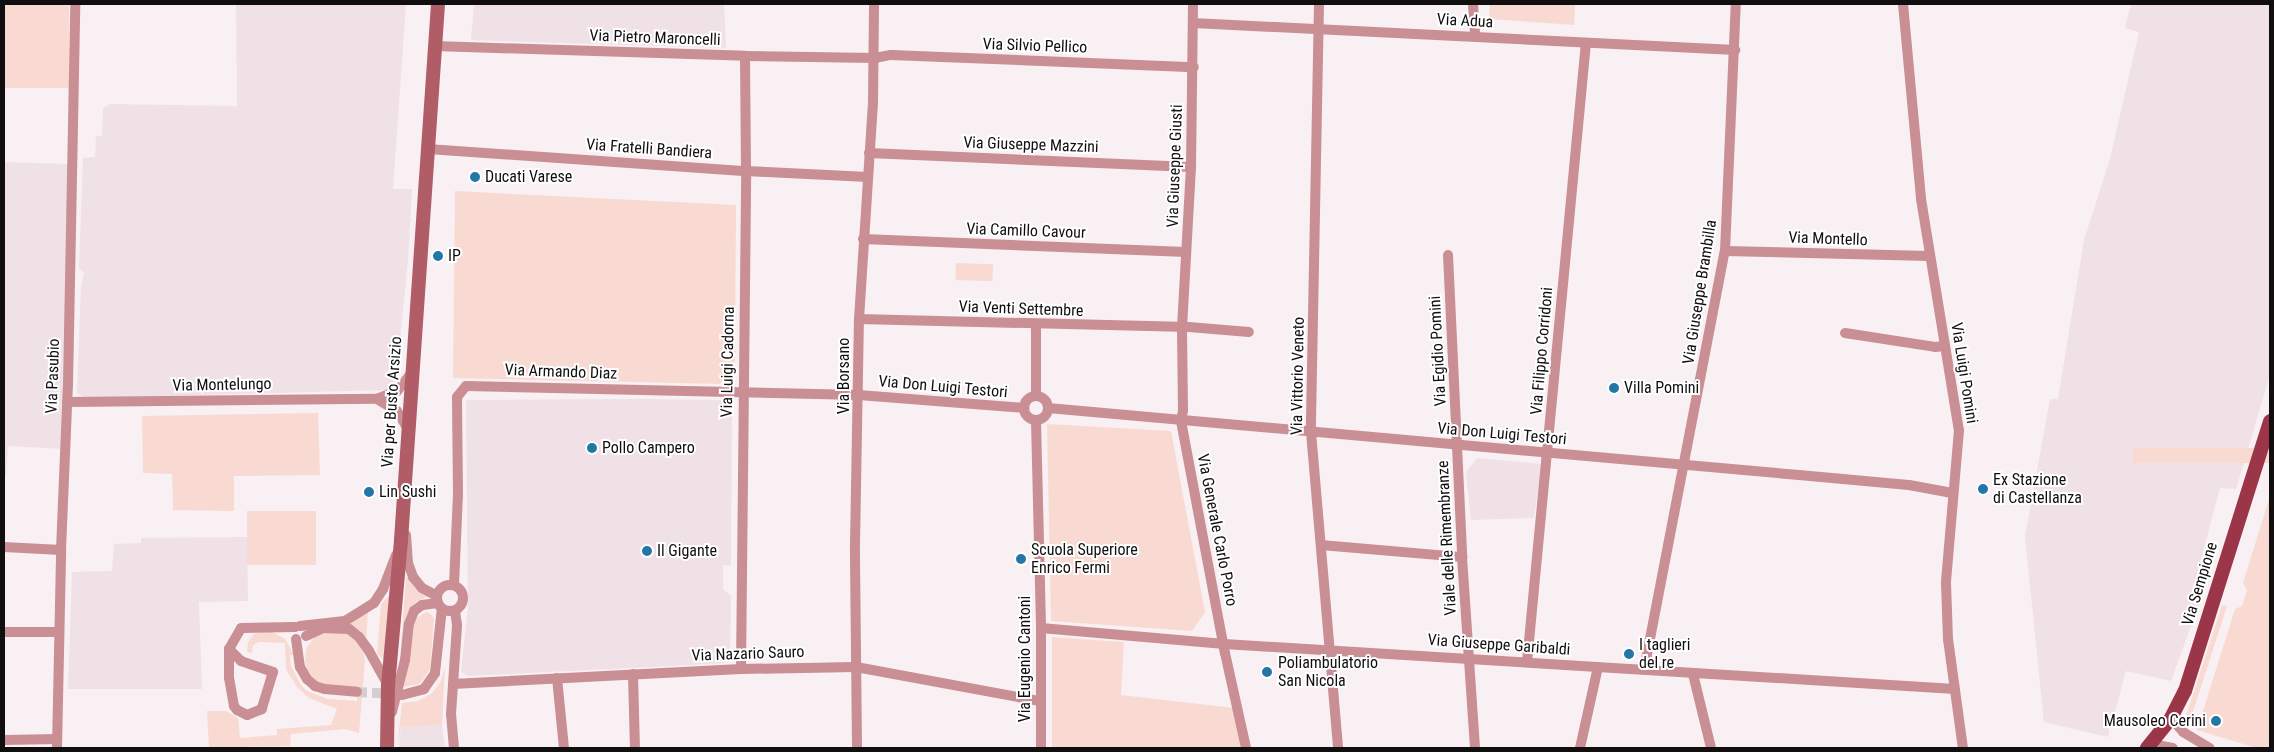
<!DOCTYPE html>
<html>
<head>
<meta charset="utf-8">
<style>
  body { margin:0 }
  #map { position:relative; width:2274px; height:752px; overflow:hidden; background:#f8f0f3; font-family:"Roboto Condensed",sans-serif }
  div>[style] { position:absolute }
  .built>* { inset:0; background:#f0e1e7 }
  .green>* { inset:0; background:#f8dad2; transform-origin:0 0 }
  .minor-tunnel>* { height:10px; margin-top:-5px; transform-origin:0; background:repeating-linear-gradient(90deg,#d5ced1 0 10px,transparent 0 15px) }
  .minor>* { height:10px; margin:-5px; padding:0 5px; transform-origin:5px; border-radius:5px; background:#c98f94 }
  .minor>.ring { margin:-5px; padding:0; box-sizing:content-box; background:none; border:10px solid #c98f94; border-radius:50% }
  .secondary>* { height:14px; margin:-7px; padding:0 7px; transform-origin:7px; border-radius:7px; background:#b05d67 }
  .primary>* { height:14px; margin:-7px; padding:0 7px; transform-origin:7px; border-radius:7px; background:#9b3648 }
  .dots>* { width:14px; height:14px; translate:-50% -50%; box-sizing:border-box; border:2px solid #fff; border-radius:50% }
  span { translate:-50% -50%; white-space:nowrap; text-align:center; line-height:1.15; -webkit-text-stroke:4px #fff; paint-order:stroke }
  .street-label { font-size:16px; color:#100e0f }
  .poi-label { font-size:16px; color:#100e0f }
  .left { translate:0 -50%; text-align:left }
  .right { translate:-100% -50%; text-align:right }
  .frame { position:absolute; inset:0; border:5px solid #100e0f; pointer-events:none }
</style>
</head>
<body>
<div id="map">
  <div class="built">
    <div style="clip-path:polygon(236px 4px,406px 4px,393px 189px,412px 189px,408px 261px,396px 380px,386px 390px,85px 398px,77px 393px,81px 286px,84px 273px,79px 269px,83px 158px,95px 157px,96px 136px,102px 136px,103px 108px,110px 104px,237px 106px)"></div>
    <div style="clip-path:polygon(474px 4px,724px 4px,726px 48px,471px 40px)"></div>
    <div style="clip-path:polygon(2131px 4px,2270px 4px,2270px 375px,2236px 489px,2220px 488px,2198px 570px,2209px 576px,2171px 681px,2126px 671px,2108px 737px,2044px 722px,2025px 537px,2050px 399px,2058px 399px,2084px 240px,2110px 159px,2139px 32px,2125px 28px)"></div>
    <div style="clip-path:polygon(4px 162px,68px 164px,63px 449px,8px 446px,6px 476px,4px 476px)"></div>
    <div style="clip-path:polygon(634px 399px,723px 400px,732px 411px,731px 565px,723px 565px,723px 589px,731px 596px,730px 657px,725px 663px,673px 666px,468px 676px,461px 672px,468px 606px,466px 400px)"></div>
    <div style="clip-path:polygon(1477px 458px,1542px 464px,1534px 518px,1471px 520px,1466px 472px)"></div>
    <div style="clip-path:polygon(247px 537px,248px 601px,199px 602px,202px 689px,68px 689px,72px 572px,112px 571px,114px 544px,141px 543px,141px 538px)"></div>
    <div style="clip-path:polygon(442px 725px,445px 748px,399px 748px,401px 727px)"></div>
  </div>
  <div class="green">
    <div style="left:4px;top:4px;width:65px;height:84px"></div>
    <div style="clip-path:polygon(1490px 4px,1575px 4px,1574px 25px,1489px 19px)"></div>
    <div style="clip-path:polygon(455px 191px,736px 205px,735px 366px,720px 384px,453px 378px)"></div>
    <div style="left:956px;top:263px;width:37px;height:17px;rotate:2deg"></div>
    <div style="clip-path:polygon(318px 413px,320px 475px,234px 476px,234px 511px,173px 510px,172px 474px,143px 473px,142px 416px)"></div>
    <div style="clip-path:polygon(1047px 424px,1171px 431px,1205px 612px,1192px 631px,1051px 621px)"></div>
    <div style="left:2270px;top:448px;width:15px;height:137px;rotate:90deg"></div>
    <div style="clip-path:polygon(2270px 496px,2270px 748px,2257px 748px,2197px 730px,2235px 609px,2242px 606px,2247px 590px,2243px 583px)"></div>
    <div style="left:316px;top:511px;width:54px;height:69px;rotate:90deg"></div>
    <div style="clip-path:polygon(406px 576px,417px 591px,427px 597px,417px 601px,411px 608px,404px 641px,401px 646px)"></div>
    <div style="clip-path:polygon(390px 595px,386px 661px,377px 654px,381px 604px)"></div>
    <div style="clip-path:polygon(2222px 605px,2227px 606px,2191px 718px,2188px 720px,2186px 716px)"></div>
    <div style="clip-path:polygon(368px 611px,366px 641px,346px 624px)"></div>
    <div style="clip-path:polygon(426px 612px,431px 614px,434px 619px,430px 669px,420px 684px,403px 687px,413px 627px,417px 618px)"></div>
    <div style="clip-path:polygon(263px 631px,271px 631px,285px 639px,294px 655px,290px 655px,291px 666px,301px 685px,307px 691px,328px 699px,357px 701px,358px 688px,325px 685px,315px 680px,308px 671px,305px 662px,306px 649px,316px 635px,324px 631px,343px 632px,356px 638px,363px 650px,365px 660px,359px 733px,346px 729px,291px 734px,290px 746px,209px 748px,207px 711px,226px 711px,238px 718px,240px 738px,277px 735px,277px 729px,331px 725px,337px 709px,309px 698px,297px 687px,286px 669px,285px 643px,259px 642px,253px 645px,252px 653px,247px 652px,248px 642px,254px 634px)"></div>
    <div style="clip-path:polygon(1052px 637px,1124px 642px,1121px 695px,1234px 708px,1242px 748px,1052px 748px)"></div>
    <div style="clip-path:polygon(445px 667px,442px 725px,401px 727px,397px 748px,402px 703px,418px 701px,432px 693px,440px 683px)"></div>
  </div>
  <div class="minor-tunnel">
    <div style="left:357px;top:692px;width:37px;rotate:3deg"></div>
  </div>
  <div class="minor">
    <div style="left:1193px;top:4px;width:163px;rotate:90.7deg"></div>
    <div style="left:1191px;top:167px;width:162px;rotate:93.2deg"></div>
    <div style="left:1182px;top:329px;width:81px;rotate:89.3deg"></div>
    <div style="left:1183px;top:410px;width:11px;rotate:100deg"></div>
    <div style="left:1181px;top:421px;width:236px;rotate:79.3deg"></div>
    <div style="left:1225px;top:653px;width:97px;rotate:77.5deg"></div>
    <div style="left:1319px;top:4px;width:428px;rotate:91.1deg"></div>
    <div style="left:1311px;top:432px;width:317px;rotate:85.1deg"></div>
    <div style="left:1473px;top:4px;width:32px;rotate:86deg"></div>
    <div style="left:1903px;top:4px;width:196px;rotate:84.7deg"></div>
    <div style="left:1921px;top:199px;width:234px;rotate:80.7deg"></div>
    <div style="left:1959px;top:430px;width:154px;rotate:94.9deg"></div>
    <div style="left:1946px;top:583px;width:56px;rotate:88deg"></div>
    <div style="left:1948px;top:639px;width:110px;rotate:82.2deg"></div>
    <div style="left:1193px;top:23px;width:543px;rotate:2.85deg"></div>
    <div style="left:434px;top:46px;width:311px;rotate:1.8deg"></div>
    <div style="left:745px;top:56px;width:130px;rotate:0.9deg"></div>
    <div style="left:875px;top:58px;width:16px;rotate:-11deg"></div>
    <div style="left:891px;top:55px;width:303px;rotate:2.3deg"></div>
    <div style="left:428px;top:149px;width:319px;rotate:4deg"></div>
    <div style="left:746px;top:171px;width:122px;rotate:2.8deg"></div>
    <div style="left:869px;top:153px;width:322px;rotate:2.5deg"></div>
    <div style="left:863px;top:239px;width:323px;rotate:2.3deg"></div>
    <div style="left:1725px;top:251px;width:204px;rotate:1.4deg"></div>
    <div style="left:1448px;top:255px;width:302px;rotate:87.3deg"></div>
    <div style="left:1462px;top:557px;width:191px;rotate:86.1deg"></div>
    <div style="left:859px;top:319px;width:330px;rotate:1.4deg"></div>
    <div style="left:1189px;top:327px;width:60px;rotate:4.8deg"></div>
    <div style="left:1845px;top:333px;width:91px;rotate:8.8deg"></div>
    <div style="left:1935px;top:347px;width:10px;rotate:-6deg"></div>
    <div class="ring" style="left:1024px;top:396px;width:14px;height:14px"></div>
    <div style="left:1036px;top:396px;width:72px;rotate:-90deg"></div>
    <div style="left:377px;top:399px;width:23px;rotate:31deg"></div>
    <div style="left:397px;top:411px;width:21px;rotate:59deg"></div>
    <div style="left:67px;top:402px;width:310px;rotate:-0.6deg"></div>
    <div style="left:377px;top:399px;width:22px;rotate:-22deg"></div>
    <div style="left:397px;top:391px;width:22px;rotate:-51deg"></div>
    <div style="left:1048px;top:408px;width:754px;rotate:5.1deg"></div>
    <div style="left:1799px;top:475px;width:110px;rotate:5.2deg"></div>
    <div style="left:1909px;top:485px;width:44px;rotate:10.5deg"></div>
    <div style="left:1036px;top:421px;width:207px;rotate:88.6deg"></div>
    <div style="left:1041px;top:628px;width:120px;rotate:90deg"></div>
    <div style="left:406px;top:535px;width:28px;rotate:86deg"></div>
    <div style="left:408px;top:563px;width:15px;rotate:70deg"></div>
    <div style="left:413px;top:577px;width:14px;rotate:51deg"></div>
    <div style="left:422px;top:588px;width:17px;rotate:28deg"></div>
    <div style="left:1321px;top:545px;width:142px;rotate:4.9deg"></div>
    <div style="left:4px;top:547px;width:57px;rotate:3deg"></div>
    <div class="ring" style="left:437px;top:585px;width:16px;height:16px"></div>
    <div style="left:454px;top:585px;width:90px;rotate:-87.5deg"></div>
    <div style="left:458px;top:495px;width:98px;rotate:-90.6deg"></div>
    <div style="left:457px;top:397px;width:14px;rotate:-51deg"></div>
    <div style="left:466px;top:386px;width:393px;rotate:1.3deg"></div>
    <div style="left:859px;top:395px;width:166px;rotate:4.5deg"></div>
    <div style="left:300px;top:626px;width:45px;rotate:-6.3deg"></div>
    <div style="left:345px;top:621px;width:34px;rotate:-32deg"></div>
    <div style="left:374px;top:603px;width:17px;rotate:-57deg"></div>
    <div style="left:383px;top:589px;width:36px;rotate:-69deg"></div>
    <div style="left:1041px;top:628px;width:184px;rotate:5deg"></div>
    <div style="left:1224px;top:644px;width:732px;rotate:3.52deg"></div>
    <div style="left:4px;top:632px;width:55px"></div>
    <div style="left:306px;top:636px;width:19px;rotate:-25deg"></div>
    <div style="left:323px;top:628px;width:26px;rotate:2deg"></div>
    <div style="left:349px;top:629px;width:13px;rotate:39deg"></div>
    <div style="left:359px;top:637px;width:17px;rotate:54deg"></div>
    <div style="left:369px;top:651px;width:39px;rotate:61deg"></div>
    <div style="left:296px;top:639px;width:28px;rotate:82deg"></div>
    <div style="left:300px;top:667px;width:14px;rotate:60deg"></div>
    <div style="left:307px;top:679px;width:11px;rotate:41deg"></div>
    <div style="left:315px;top:686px;width:10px;rotate:17deg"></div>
    <div style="left:325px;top:689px;width:32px;rotate:5deg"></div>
    <div style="left:229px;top:649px;width:17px;rotate:45deg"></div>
    <div style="left:241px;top:661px;width:34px;rotate:19deg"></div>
    <div style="left:273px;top:672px;width:39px;rotate:107deg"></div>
    <div style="left:262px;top:709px;width:16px;rotate:158deg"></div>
    <div style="left:247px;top:715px;width:11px;rotate:-153deg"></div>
    <div style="left:237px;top:710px;width:5px;rotate:-127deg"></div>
    <div style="left:234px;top:706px;width:28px;rotate:-100deg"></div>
    <div style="left:229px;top:678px;width:29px;rotate:-90deg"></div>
    <div style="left:229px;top:649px;width:24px;rotate:-60deg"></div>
    <div style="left:241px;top:628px;width:54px;rotate:-1.1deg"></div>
    <div style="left:1527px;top:662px;width:622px;rotate:-84.56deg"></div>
    <div style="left:741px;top:669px;width:498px;rotate:-89.4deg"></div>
    <div style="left:746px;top:171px;width:115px;rotate:-90.5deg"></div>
    <div style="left:1644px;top:670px;width:427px;rotate:-79.1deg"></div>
    <div style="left:1725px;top:251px;width:247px;rotate:-87.5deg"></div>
    <div style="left:633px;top:674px;width:74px;rotate:88.5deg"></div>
    <div style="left:1693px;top:674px;width:76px;rotate:76.3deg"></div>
    <div style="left:557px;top:678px;width:70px;rotate:84.3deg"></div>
    <div style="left:453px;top:684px;width:288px;rotate:-3deg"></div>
    <div style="left:741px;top:669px;width:115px;rotate:-1deg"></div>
    <div style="left:856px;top:667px;width:187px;rotate:10.5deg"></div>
    <div style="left:402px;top:695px;width:23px;rotate:-15deg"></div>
    <div style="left:424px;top:689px;width:19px;rotate:-55deg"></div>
    <div style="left:435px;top:673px;width:65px;rotate:-83.9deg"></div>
    <div style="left:392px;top:712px;width:54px;rotate:-76deg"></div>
    <div style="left:405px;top:660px;width:36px;rotate:-84deg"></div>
    <div style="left:409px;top:624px;width:14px;rotate:-69deg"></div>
    <div style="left:414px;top:611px;width:10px;rotate:-37deg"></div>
    <div style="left:422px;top:605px;width:16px;rotate:-7deg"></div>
    <div style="left:2171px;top:718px;width:18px;rotate:49deg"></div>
    <div style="left:2183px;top:732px;width:31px;rotate:31deg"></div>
    <div style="left:4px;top:740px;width:53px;rotate:-1.1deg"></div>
    <div style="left:2151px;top:744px;width:22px;rotate:10deg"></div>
    <div style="left:57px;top:748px;width:198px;rotate:-88.8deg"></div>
    <div style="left:61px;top:550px;width:165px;rotate:-87.6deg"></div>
    <div style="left:68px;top:385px;width:381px;rotate:-88.9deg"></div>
    <div style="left:454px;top:748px;width:34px;rotate:-95deg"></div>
    <div style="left:451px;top:714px;width:89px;rotate:-86.1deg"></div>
    <div style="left:457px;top:625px;width:15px;rotate:-98deg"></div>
    <div style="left:857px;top:748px;width:203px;rotate:-90.6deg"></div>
    <div style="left:855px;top:545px;width:226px;rotate:-89deg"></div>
    <div style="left:859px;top:319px;width:216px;rotate:-86.3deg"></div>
    <div style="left:873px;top:103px;width:99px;rotate:-89.4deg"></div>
    <div style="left:1580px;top:748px;width:83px;rotate:-77.5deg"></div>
  </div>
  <div class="secondary">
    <div style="left:387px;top:748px;width:62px;rotate:-89.1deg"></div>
    <div style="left:388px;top:686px;width:147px;rotate:-84.9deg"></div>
    <div style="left:401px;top:540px;width:537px;rotate:-86.05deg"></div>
  </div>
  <div class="primary">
    <div style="left:2147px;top:748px;width:38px;rotate:-51deg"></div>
    <div style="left:2171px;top:718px;width:30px;rotate:-63deg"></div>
    <div style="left:2185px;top:691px;width:283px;rotate:-72.5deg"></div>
  </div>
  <div class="dots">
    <div style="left:475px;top:177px;background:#2377a7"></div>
    <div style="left:438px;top:256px;background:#2377a7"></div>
    <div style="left:1614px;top:388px;background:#2377a7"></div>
    <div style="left:592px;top:448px;background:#2377a7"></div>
    <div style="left:1983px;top:489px;background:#2377a7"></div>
    <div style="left:369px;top:492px;background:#2377a7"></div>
    <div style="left:647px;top:551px;background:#2377a7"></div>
    <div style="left:1021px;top:559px;background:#2377a7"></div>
    <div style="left:1629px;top:654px;background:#2377a7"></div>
    <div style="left:1267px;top:672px;background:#2377a7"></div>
    <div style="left:2216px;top:721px;background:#2377a7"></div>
  </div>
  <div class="street-label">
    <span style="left:1465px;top:21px;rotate:3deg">Via Adua</span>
    <span style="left:655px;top:38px;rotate:2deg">Via Pietro Maroncelli</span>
    <span style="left:1035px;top:46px;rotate:2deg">Via Silvio Pellico</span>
    <span style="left:1031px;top:145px;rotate:2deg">Via Giuseppe Mazzini</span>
    <span style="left:649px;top:149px;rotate:4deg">Via Fratelli Bandiera</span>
    <span style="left:1175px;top:166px;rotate:-88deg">Via Giuseppe Giusti</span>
    <span style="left:1026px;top:231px;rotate:2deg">Via Camillo Cavour</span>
    <span style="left:1828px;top:239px;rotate:2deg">Via Montello</span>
    <span style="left:1700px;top:292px;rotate:-81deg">Via Giuseppe Brambilla</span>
    <span style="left:1021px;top:309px;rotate:2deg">Via Venti Settembre</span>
    <span style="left:1438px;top:351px;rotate:-93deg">Via Egidio Pomini</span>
    <span style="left:1542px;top:351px;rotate:-85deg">Via Filippo Corridoni</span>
    <span style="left:728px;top:362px;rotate:-89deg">Via Luigi Cadorna</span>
    <span style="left:561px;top:372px;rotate:2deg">Via Armando Diaz</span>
    <span style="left:1964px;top:373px;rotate:81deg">Via Luigi Pomini</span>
    <span style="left:53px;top:376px;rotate:-88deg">Via Pasubio</span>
    <span style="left:844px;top:376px;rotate:-90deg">Via Borsano</span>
    <span style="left:1298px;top:376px;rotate:-89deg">Via Vittorio Veneto</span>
    <span style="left:222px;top:385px;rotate:-1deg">Via Montelungo</span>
    <span style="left:943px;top:387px;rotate:5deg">Via Don Luigi Testori</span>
    <span style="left:392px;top:402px;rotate:-86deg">Via per Busto Arsizio</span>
    <span style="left:1502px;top:434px;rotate:5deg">Via Don Luigi Testori</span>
    <span style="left:1217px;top:530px;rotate:79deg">Via Generale Carlo Porro</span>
    <span style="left:1447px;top:538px;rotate:-93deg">Viale delle Rimembranze</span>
    <span style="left:2200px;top:584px;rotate:-73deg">Via Sempione</span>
    <span style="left:1499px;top:645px;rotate:4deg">Via Giuseppe Garibaldi</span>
    <span style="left:748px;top:654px;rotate:-2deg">Via Nazario Sauro</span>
    <span style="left:1025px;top:659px;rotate:-90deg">Via Eugenio Cantoni</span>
  </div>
  <div class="poi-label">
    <span class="left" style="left:485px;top:177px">Ducati Varese</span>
    <span class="left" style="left:448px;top:256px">IP</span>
    <span class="left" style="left:1624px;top:388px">Villa Pomini</span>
    <span class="left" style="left:602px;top:448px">Pollo Campero</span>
    <span class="left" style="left:1993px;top:489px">Ex Stazione<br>di Castellanza</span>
    <span class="left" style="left:379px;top:492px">Lin Sushi</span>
    <span class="left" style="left:1031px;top:559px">Scuola Superiore<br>Enrico Fermi</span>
    <span class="left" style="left:657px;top:551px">Il Gigante</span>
    <span class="left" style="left:1639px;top:654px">I taglieri<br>del re</span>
    <span class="left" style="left:1278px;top:672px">Poliambulatorio<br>San Nicola</span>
    <span class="right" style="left:2206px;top:721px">Mausoleo Cerini</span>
  </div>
  <div class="frame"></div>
</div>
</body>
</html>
